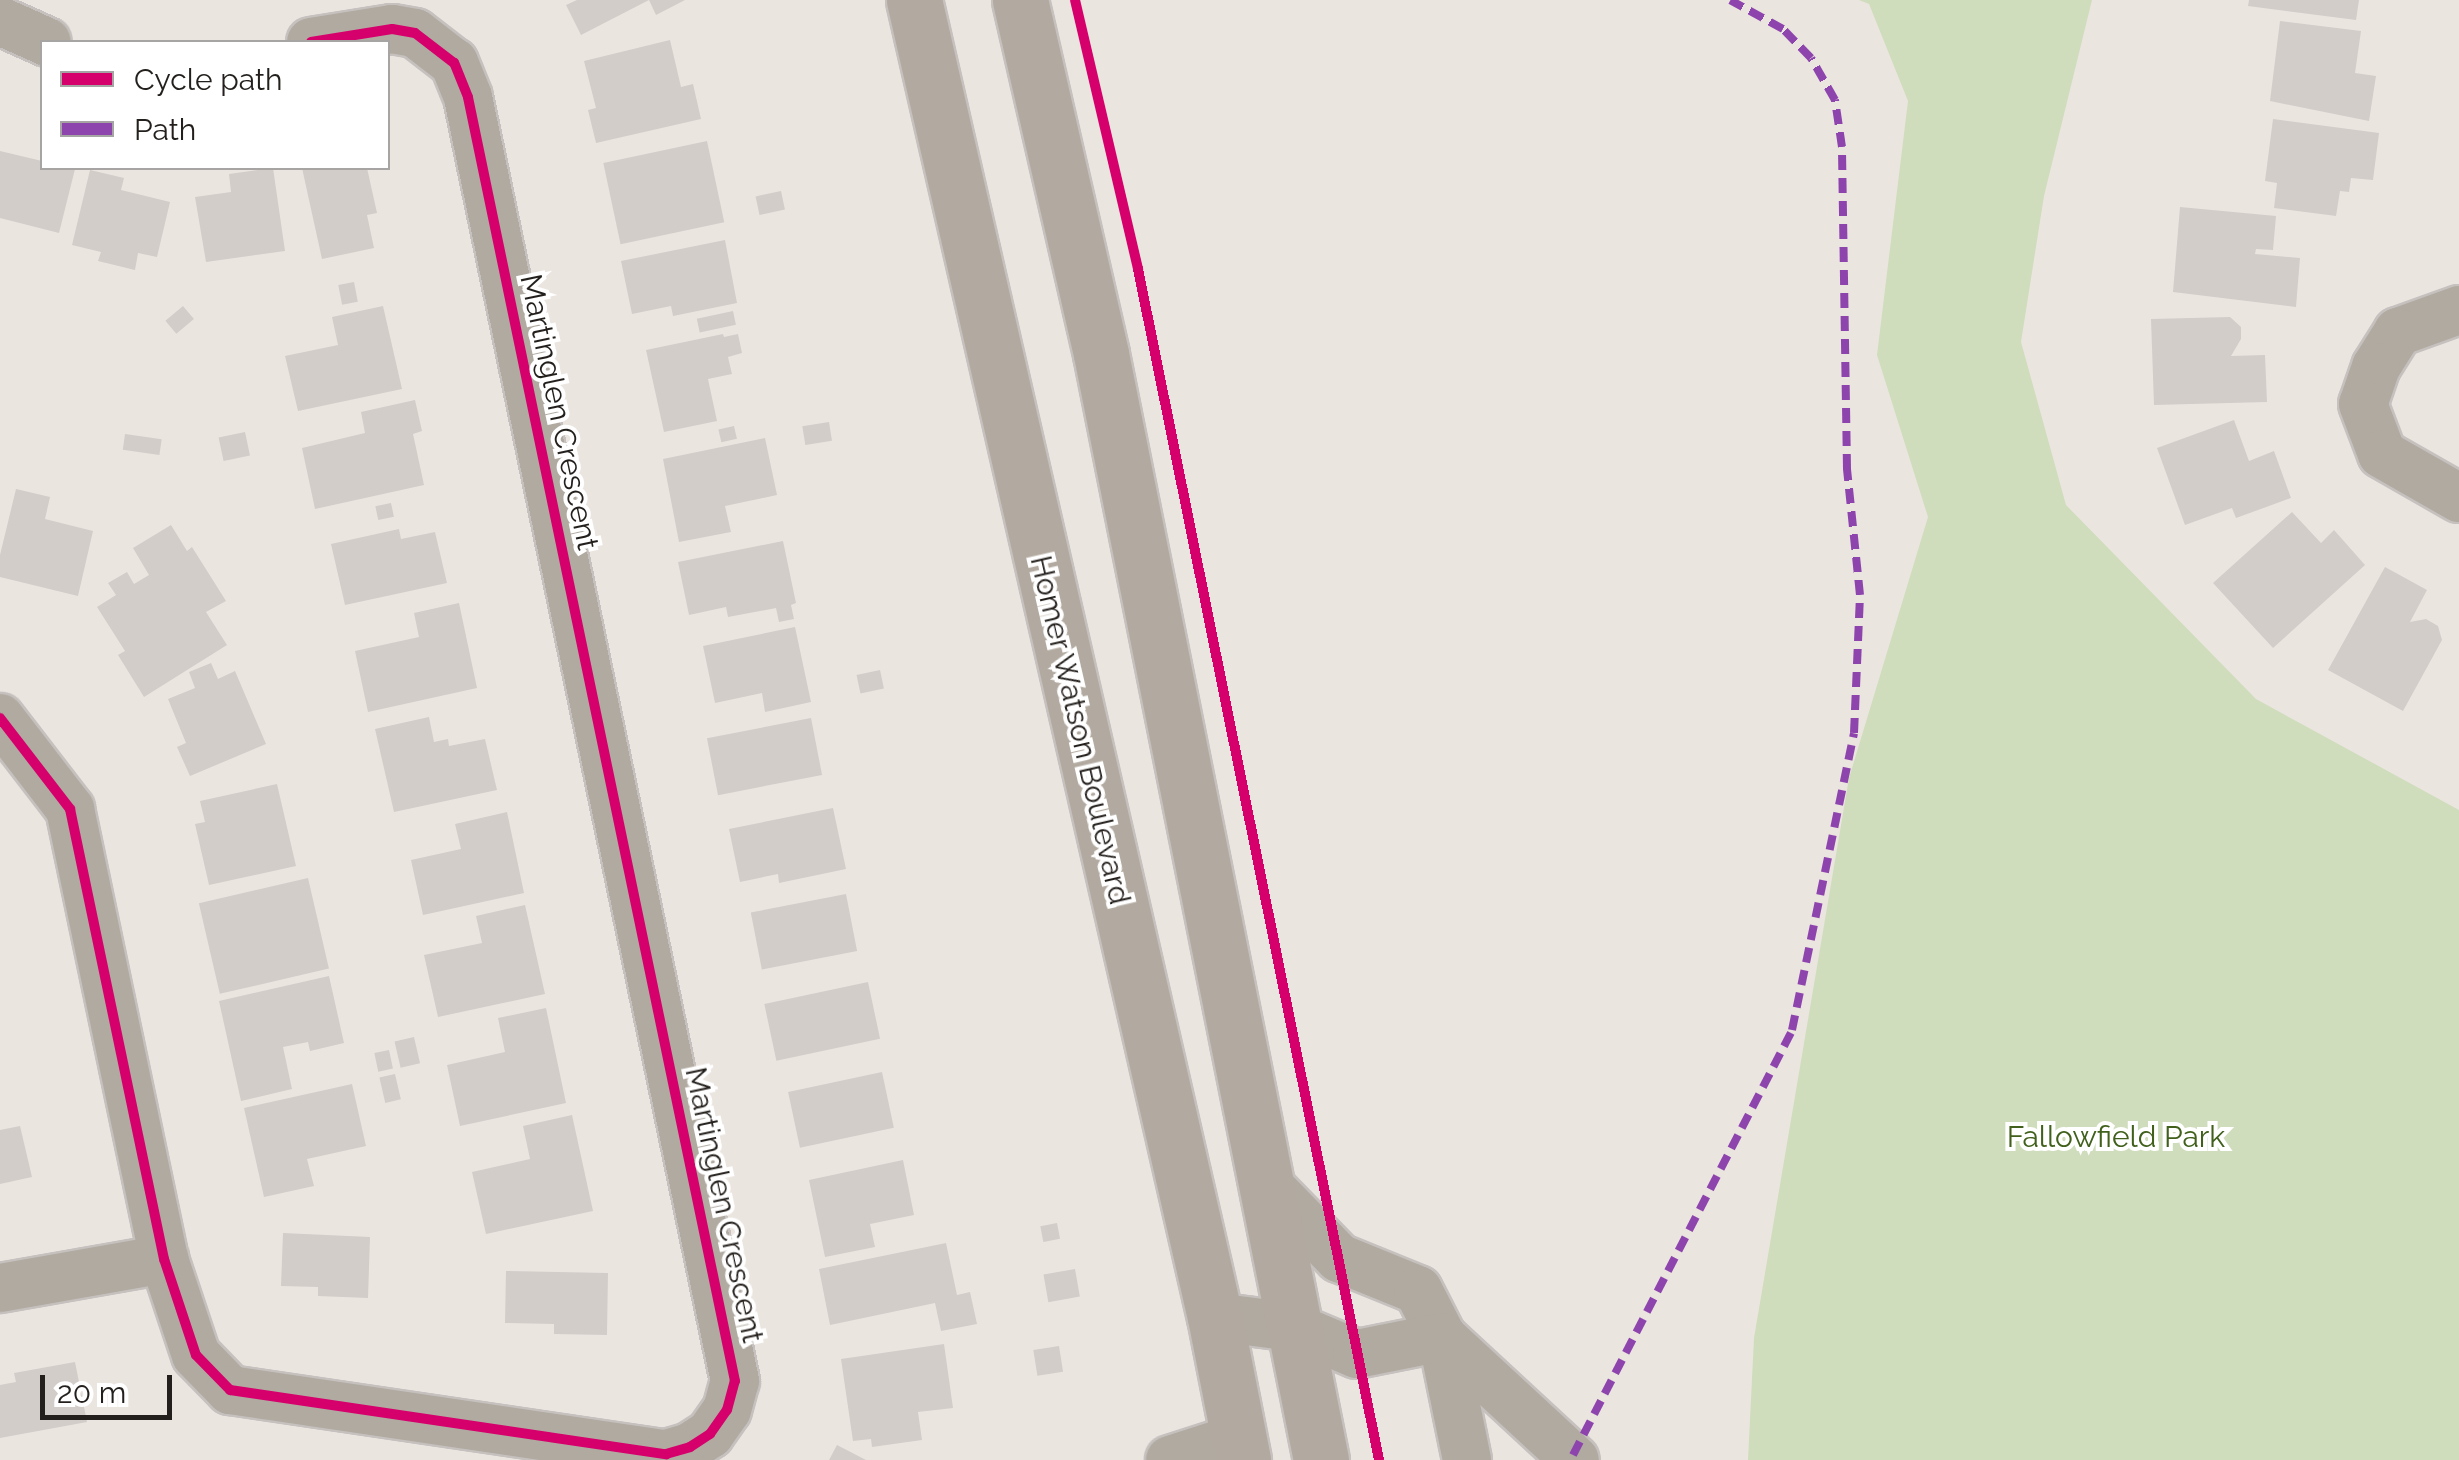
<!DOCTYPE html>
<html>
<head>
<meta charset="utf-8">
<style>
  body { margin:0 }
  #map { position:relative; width:2459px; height:1460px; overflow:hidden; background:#ebe5e0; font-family:Raleway,sans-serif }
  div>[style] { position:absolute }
  .green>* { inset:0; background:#cfddbc }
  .building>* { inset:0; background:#d2cdc9; transform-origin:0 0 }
  .roads { filter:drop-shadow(2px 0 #c6c1be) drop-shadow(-2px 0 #c6c1be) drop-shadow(0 2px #c6c1be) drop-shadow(0 -2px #c6c1be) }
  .minor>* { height:48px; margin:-24px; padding:0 24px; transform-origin:24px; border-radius:24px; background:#b0aaa1 }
  .major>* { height:55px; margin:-27.5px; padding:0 27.5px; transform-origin:27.5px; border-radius:27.5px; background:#b2aaa0 }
  .quiet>* { height:8px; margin-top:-4px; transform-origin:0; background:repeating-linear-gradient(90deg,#8e44ad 0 15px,transparent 0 23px) }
  .cycleway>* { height:10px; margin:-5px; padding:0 5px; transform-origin:5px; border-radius:5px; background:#d6006c }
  span { translate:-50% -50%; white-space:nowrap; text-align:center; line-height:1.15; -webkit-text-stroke:8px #fff; paint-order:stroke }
  .street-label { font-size:30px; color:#231f1c }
  .park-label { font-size:30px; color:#40601b }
  .legend { position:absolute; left:40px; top:40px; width:350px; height:130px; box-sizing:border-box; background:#fff; border:2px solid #a7a5a4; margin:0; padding:12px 18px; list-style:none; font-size:30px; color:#231f1c }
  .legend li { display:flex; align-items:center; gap:20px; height:50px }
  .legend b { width:50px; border:2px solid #a7a5a4 }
  .scale { position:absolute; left:40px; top:1375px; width:132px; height:45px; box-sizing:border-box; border:5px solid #231f1c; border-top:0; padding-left:12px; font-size:30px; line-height:35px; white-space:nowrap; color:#231f1c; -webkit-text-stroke:8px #fff; paint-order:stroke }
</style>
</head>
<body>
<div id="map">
  <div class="green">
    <div style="clip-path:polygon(1859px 0,2092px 0,2044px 196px,2021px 342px,2066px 505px,2256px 699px,2459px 810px,2459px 1460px,1748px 1460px,1754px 1338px,1849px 778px,1928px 517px,1877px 355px,1908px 101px,1869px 4px)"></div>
  </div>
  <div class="building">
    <div style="clip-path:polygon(577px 0,685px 0,656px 15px,649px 0,581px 35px,566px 5px)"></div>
    <div style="clip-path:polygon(2249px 0,2359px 0,2356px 20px,2248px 6px)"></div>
    <div style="clip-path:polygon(2280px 21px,2361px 31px,2355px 73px,2376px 76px,2369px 121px,2270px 101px)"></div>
    <div style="clip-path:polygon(670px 40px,681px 87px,693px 84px,701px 119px,596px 143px,588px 110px,596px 108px,584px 61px)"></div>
    <div style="clip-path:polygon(2273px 119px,2379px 133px,2373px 180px,2351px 178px,2349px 192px,2340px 191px,2336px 216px,2274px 208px,2277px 183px,2265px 181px)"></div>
    <div style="left:707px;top:141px;width:83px;height:106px;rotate:78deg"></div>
    <div style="clip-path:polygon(0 151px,42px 161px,42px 168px,75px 169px,59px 233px,0 218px)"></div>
    <div style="clip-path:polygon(273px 168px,285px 251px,206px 262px,195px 197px,231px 192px,229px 174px)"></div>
    <div style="clip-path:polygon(302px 168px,367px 168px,377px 213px,367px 215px,374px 248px,322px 259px)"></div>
    <div style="clip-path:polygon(90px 170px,124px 178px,121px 190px,170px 202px,157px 257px,138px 253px,135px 270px,98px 261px,101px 252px,72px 245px)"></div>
    <div style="left:781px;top:191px;width:19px;height:26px;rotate:78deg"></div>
    <div style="clip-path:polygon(2180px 207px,2276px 216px,2273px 250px,2256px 249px,2255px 254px,2300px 258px,2296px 307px,2173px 292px)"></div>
    <div style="clip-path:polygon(725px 240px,737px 303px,673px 316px,671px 306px,632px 314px,621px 261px)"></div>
    <div style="left:354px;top:282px;width:20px;height:16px;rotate:79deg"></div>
    <div style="left:183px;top:306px;width:17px;height:23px;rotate:50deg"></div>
    <div style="clip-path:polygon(383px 306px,402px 389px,298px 411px,285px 356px,338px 345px,332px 317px)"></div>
    <div style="left:733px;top:311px;width:14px;height:37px;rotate:78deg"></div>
    <div style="clip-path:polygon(2230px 317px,2241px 327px,2241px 339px,2231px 356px,2265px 355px,2267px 402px,2154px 405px,2151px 319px)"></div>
    <div style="clip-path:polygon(723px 334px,724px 337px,738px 334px,742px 353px,728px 357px,732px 374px,708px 379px,717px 421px,664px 432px,646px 350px)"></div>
    <div style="clip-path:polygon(415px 400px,422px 431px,413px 434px,424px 485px,315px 509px,302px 448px,365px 433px,361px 412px)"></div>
    <div style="clip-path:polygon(2234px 420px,2249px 461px,2274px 451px,2291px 498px,2236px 518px,2232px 508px,2185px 525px,2157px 448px)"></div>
    <div style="left:829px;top:422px;width:19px;height:27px;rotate:81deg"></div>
    <div style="left:734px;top:426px;width:13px;height:16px;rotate:77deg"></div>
    <div style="left:245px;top:432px;width:24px;height:27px;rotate:78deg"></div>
    <div style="left:125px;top:434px;width:37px;height:16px;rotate:8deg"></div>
    <div style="clip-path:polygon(765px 438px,777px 495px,725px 506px,731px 532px,679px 542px,663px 459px)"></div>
    <div style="clip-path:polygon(16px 489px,50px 497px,45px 519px,93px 531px,78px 596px,0 577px,0 555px)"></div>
    <div style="left:391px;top:503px;width:14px;height:16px;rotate:78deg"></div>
    <div style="clip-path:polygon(2292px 512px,2321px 543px,2334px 530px,2365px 565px,2273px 648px,2213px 583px)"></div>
    <div style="clip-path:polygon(171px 525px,187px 551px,192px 547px,226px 601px,206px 612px,227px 645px,144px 697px,118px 655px,125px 651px,97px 607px,116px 595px,108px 583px,127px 572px,134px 584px,149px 575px,133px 548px)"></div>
    <div style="clip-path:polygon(399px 529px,401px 539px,435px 532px,447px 583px,345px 605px,331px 544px)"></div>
    <div style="clip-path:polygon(783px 541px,796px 603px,791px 605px,794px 619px,779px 622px,776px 608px,728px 617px,726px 607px,689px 615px,678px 562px)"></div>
    <div style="clip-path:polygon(2385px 567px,2427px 590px,2410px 622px,2426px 619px,2438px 626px,2442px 640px,2403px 711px,2328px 670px)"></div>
    <div style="clip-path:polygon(459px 603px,477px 688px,368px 712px,355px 651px,419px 637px,414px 613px)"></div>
    <div style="clip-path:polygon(795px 627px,811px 702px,765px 712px,762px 693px,715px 703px,703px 646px)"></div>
    <div style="clip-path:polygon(211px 663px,218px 679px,235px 671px,266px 744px,190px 776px,177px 747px,186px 743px,168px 699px,195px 688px,189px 672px)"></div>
    <div style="left:880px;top:670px;width:19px;height:24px;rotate:78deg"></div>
    <div style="clip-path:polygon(429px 717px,434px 742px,448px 739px,449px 746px,485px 739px,497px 790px,394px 812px,375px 729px)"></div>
    <div style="left:811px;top:718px;width:58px;height:106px;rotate:79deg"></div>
    <div style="clip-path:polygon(277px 784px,296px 866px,209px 885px,195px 824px,205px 822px,200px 801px)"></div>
    <div style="clip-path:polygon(833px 808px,846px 869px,779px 883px,778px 874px,740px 882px,729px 829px)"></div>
    <div style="clip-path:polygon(507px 812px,524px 893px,423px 915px,411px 860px,461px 849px,455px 824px)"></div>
    <div style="left:308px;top:878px;width:93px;height:112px;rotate:77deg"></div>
    <div style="left:846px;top:894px;width:58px;height:97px;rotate:79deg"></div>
    <div style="clip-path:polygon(525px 905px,545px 994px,438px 1017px,424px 955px,482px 943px,476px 916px)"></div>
    <div style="clip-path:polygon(329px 976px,344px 1043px,310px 1051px,308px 1042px,283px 1047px,292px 1089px,241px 1101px,219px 1001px)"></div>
    <div style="left:868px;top:982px;width:58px;height:106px;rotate:78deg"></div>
    <div style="clip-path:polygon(546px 1008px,566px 1103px,460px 1126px,447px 1065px,505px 1052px,498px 1018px)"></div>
    <div style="left:414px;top:1037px;width:27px;height:20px;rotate:77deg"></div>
    <div style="left:389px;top:1050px;width:19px;height:15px;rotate:78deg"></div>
    <div style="left:882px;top:1072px;width:57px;height:96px;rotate:78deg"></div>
    <div style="left:395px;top:1074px;width:26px;height:16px;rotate:77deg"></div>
    <div style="clip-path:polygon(352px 1084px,366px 1146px,307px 1159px,314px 1186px,264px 1197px,244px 1108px)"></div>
    <div style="clip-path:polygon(572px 1115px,593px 1211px,486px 1234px,472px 1172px,530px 1159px,523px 1126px)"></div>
    <div style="clip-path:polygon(20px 1126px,32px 1177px,0 1184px,0 1130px)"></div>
    <div style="clip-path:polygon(903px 1160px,914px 1215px,870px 1224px,875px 1247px,825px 1257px,809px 1180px)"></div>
    <div style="left:1057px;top:1223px;width:16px;height:17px;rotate:79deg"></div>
    <div style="clip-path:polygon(283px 1233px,370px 1237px,368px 1298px,318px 1296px,318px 1287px,281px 1286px)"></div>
    <div style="clip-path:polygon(946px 1243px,957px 1295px,970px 1292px,977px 1324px,941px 1331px,935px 1303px,830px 1325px,819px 1269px)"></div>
    <div style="left:1075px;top:1269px;width:28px;height:32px;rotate:80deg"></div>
    <div style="clip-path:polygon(506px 1271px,608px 1273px,607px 1335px,554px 1334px,554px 1324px,505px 1323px)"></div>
    <div style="clip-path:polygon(944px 1344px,953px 1408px,918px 1412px,922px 1440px,872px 1447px,871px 1439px,853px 1441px,841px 1359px)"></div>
    <div style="left:1059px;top:1346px;width:26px;height:26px;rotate:81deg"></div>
    <div style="clip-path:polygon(75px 1362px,87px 1422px,0 1438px,0 1385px,16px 1382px,14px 1373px)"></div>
    <div style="clip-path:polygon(837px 1445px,866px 1460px,829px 1460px)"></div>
  </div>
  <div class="roads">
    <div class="minor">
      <div style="left:0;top:21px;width:51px;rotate:24.1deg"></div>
      <div style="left:2459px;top:310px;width:65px;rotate:160.2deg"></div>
      <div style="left:2398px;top:332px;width:41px;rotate:122.2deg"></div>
      <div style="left:2376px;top:367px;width:39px;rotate:109deg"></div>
      <div style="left:2363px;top:404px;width:53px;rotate:69.2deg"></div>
      <div style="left:2382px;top:454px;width:89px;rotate:29.7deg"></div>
      <div style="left:0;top:718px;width:115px;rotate:52.4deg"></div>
      <div style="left:70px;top:809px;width:460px;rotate:78.2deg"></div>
      <div style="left:164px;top:1259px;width:101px;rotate:71.6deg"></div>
      <div style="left:196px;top:1355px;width:49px;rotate:45.8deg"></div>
      <div style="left:230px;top:1390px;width:441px;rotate:8.4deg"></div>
      <div style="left:666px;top:1454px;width:25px;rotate:-16deg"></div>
      <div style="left:690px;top:1447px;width:24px;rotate:-33deg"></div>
      <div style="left:710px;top:1434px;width:29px;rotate:-55deg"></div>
      <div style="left:727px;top:1410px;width:30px;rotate:-75deg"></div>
      <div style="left:735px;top:1381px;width:1311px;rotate:-101.75deg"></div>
      <div style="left:468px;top:97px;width:37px;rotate:-112deg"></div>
      <div style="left:454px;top:63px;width:49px;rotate:-142.4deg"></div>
      <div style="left:415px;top:33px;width:23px;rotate:-170deg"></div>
      <div style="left:392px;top:29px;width:82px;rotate:170.9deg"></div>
      <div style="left:1266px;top:1183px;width:105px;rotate:45.8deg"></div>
      <div style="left:1339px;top:1258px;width:85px;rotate:22.1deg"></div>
      <div style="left:1418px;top:1290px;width:53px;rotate:62.9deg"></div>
      <div style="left:1442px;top:1337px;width:126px;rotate:78.5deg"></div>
      <div style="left:0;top:1288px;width:167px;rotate:-10deg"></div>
      <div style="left:1215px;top:1317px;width:79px;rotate:7.3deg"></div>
      <div style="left:1293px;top:1327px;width:69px;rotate:22.9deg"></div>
      <div style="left:1357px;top:1354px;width:87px;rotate:-11.3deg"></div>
      <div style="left:1442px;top:1337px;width:181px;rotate:42.8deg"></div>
      <div style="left:1170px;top:1460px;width:71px;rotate:-17.9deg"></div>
    </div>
    <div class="major">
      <div style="left:914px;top:0;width:1351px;rotate:77.13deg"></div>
      <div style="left:1215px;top:1317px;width:146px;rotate:78.9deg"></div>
      <div style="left:1020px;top:0;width:363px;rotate:77.1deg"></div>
      <div style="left:1101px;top:354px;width:1128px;rotate:78.75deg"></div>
    </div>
  </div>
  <div class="quiet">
    <div style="left:1573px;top:1455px;width:478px;rotate:-62.7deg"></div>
    <div style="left:1792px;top:1030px;width:303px;rotate:-78.2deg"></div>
    <div style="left:1854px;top:733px;width:138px;rotate:-87.5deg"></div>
    <div style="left:1860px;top:595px;width:127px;rotate:-95.9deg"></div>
    <div style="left:1847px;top:469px;width:322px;rotate:-90.9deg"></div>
    <div style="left:1842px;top:147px;width:48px;rotate:-98.5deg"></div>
    <div style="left:1835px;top:100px;width:48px;rotate:-119.7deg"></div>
    <div style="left:1811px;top:58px;width:40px;rotate:-134deg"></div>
    <div style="left:1783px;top:29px;width:60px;rotate:-151.3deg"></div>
  </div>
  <div class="cycleway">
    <div style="left:1075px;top:0;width:276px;rotate:76.8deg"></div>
    <div style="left:1138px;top:269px;width:1215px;rotate:78.56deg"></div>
    <div style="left:0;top:718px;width:115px;rotate:52.4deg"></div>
    <div style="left:70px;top:809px;width:460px;rotate:78.2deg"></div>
    <div style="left:164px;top:1259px;width:101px;rotate:71.6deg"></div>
    <div style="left:196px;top:1355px;width:49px;rotate:45.8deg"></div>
    <div style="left:230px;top:1390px;width:441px;rotate:8.4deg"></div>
    <div style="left:666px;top:1454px;width:25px;rotate:-16deg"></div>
    <div style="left:690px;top:1447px;width:24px;rotate:-33deg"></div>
    <div style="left:710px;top:1434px;width:29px;rotate:-55deg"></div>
    <div style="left:727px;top:1410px;width:30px;rotate:-75deg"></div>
    <div style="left:735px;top:1381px;width:1311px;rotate:-101.75deg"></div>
    <div style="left:468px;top:97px;width:37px;rotate:-112deg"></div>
    <div style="left:454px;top:63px;width:49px;rotate:-142.4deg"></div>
    <div style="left:415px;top:33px;width:23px;rotate:-170deg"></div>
    <div style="left:392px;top:29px;width:82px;rotate:170.9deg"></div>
  </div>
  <div class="street-label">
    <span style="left:559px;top:412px;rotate:78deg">Martinglen Crescent</span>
    <span style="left:1080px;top:730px;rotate:77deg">Homer Watson Boulevard</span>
    <span style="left:724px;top:1205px;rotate:78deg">Martinglen Crescent</span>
  </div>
  <div class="park-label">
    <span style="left:2116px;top:1137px">Fallowfield Park</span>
  </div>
  <ul class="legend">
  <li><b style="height:12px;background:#d6006c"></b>Cycle path</li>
  <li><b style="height:12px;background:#8e44ad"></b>Path</li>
  </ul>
  <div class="scale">20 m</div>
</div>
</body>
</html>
